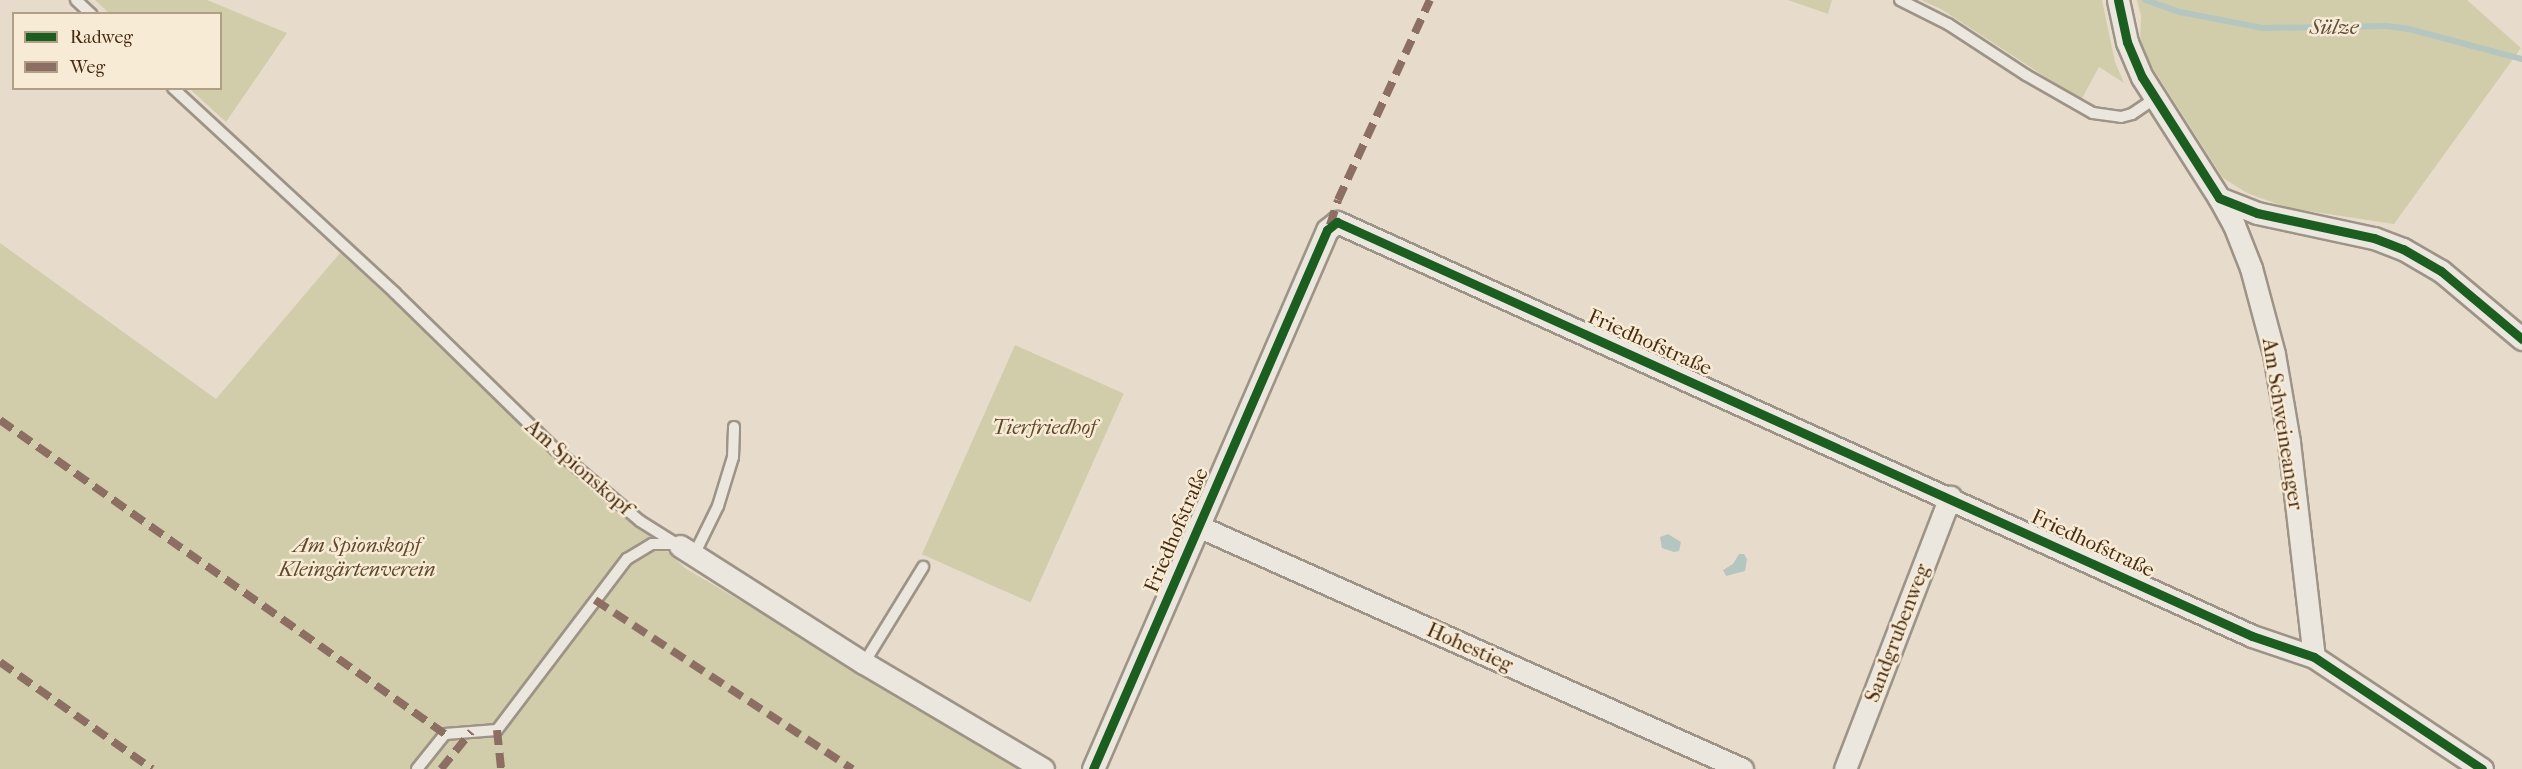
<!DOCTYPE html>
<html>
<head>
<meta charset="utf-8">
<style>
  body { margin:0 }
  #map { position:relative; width:2522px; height:769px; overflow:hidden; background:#e7dccb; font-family:"IM FELL French Canon",serif }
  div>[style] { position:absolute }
  .green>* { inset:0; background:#d1cdaa; transform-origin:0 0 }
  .water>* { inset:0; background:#b5c5c0 }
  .stream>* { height:6px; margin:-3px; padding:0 3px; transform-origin:3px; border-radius:3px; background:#b5c5c0 }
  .roads { filter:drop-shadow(2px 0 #9d9386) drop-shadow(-2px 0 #9d9386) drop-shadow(0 2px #9d9386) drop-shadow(0 -2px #9d9386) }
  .service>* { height:10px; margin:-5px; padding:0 5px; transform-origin:5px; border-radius:5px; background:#ebe6de }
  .minor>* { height:21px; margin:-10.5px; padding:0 10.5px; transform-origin:10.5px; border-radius:10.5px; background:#ebe6de }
  .quiet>* { height:8px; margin-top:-4px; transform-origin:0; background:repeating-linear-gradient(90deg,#8d6e63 0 15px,transparent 0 23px) }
  .cycleway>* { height:9px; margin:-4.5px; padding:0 4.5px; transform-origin:4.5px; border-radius:4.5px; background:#1b5e20 }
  span { translate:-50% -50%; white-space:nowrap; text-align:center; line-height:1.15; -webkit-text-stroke:5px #f7ebd6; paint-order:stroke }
  .street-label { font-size:21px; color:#482a10 }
  .park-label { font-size:21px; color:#604829; font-style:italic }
  .water-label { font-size:22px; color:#5e4e3b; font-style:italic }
  .legend { position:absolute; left:12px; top:12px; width:210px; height:78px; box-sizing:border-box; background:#f7ebd6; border:2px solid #b19e87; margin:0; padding:8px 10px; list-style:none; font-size:18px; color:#482a10 }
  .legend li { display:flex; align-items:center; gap:12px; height:30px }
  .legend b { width:30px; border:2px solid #b19e87 }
</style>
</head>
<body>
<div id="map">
  <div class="green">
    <div style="clip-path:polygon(95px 0,207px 0,287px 33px,226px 122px,190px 89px,220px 88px,220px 14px,109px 13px)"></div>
    <div style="clip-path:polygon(1788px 0,1832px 0,1828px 14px)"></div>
    <div style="clip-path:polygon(1921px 0,2102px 0,2115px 62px,2124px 83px,2099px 67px,2081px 100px,1941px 9px)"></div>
    <div style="clip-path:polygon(2137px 0,2467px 0,2521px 48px,2394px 224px,2288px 208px,2247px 193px,2223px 178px,2140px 48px,2141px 16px)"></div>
    <div style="clip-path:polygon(0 243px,216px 399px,340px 253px,685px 568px,1024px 769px,0 769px)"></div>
    <div style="left:1015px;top:345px;width:119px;height:229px;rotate:24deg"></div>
  </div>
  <div class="water">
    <div style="clip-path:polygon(1668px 534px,1681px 542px,1679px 551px,1674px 552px,1662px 548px,1660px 537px)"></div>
    <div style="clip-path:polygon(1739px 554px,1744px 554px,1747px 559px,1745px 571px,1726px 576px,1723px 570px,1733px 564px)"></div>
  </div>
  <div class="stream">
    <div style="left:2145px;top:0;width:37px;rotate:19deg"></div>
    <div style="left:2180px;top:12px;width:85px;rotate:10.9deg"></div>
    <div style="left:2263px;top:28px;width:124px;rotate:-0.9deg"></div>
    <div style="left:2387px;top:26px;width:22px;rotate:8deg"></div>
    <div style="left:2409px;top:29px;width:117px;rotate:14.9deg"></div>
  </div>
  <div class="roads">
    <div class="service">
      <div style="left:76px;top:0;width:21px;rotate:43deg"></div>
      <div style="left:1900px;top:0;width:54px;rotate:26.6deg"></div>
      <div style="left:1948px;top:24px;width:93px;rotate:33.2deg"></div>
      <div style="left:2026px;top:75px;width:77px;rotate:29.6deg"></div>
      <div style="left:2093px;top:113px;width:28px;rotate:8deg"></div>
      <div style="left:2121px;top:117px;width:11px;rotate:-15deg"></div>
      <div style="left:2132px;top:114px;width:27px;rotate:-34deg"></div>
      <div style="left:173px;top:88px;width:302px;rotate:42.7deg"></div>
      <div style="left:395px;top:293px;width:225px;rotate:44.3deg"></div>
      <div style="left:556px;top:450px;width:110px;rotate:40.2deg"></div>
      <div style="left:640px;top:521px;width:47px;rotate:32deg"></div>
      <div style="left:694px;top:555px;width:55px;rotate:-63.9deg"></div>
      <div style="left:718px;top:506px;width:51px;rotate:-73deg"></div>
      <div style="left:733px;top:457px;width:30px;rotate:-88deg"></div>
      <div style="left:864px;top:663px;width:113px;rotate:-58.4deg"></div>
      <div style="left:417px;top:769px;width:45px;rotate:-51.3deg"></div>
      <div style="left:445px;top:734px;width:52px;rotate:-4.4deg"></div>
      <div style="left:497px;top:730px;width:215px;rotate:-52.8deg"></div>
      <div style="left:627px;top:559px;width:29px;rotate:-31deg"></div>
      <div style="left:652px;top:544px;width:22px"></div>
    </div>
    <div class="minor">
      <div style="left:2118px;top:0;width:43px;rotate:77.9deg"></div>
      <div style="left:2127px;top:42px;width:38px;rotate:67deg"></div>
      <div style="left:2142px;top:77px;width:143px;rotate:57.5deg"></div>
      <div style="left:2219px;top:198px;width:41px;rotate:21.5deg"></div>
      <div style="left:2257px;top:213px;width:120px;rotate:12.1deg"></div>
      <div style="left:2374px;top:238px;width:31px;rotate:21deg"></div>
      <div style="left:2403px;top:249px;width:44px;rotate:30.1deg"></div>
      <div style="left:2441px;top:271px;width:106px;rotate:40deg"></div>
      <div style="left:2219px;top:198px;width:31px;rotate:61deg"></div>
      <div style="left:2234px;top:225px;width:46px;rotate:68.4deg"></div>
      <div style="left:2251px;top:268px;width:89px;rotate:75deg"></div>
      <div style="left:2274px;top:354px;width:89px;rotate:80.3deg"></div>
      <div style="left:2289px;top:442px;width:216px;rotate:83.4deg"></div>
      <div style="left:1198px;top:526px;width:596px;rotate:24.07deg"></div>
      <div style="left:680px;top:546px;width:218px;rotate:32.5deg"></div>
      <div style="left:864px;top:663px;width:208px;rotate:30.6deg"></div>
      <div style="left:1093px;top:769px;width:588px;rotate:-66.53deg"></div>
      <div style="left:1327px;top:230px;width:13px;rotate:-39deg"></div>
      <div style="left:1337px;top:222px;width:1004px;rotate:24.34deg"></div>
      <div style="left:2252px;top:636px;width:65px;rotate:18.7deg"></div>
      <div style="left:2314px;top:657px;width:202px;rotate:33.7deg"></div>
      <div style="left:1845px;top:769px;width:292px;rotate:-68.9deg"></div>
    </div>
  </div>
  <div class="quiet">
    <div style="left:1330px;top:225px;width:26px;rotate:-72deg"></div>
    <div style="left:1338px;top:200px;width:220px;rotate:-65.3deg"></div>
    <div style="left:0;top:420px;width:545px;rotate:35.21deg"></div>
    <div style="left:595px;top:600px;width:308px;rotate:33.3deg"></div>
    <div style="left:0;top:662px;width:186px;rotate:35.1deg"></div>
    <div style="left:497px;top:730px;width:39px;rotate:84deg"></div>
    <div style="left:441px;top:769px;width:48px;rotate:-51deg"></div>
  </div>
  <div class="cycleway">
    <div style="left:2118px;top:0;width:43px;rotate:77.9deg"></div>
    <div style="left:2127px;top:42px;width:38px;rotate:67deg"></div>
    <div style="left:2142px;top:77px;width:143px;rotate:57.5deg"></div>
    <div style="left:2219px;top:198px;width:41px;rotate:21.5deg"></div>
    <div style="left:2257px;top:213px;width:120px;rotate:12.1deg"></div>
    <div style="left:2374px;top:238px;width:31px;rotate:21deg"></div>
    <div style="left:2403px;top:249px;width:44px;rotate:30.1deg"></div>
    <div style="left:2441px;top:271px;width:106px;rotate:40deg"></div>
    <div style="left:1093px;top:769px;width:588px;rotate:-66.53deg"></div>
    <div style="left:1327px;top:230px;width:13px;rotate:-39deg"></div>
    <div style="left:1337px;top:222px;width:1004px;rotate:24.34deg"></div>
    <div style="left:2252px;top:636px;width:65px;rotate:18.7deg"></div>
    <div style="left:2314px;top:657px;width:202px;rotate:33.7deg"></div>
  </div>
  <div class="street-label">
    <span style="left:1650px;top:342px;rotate:24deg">Friedhofstraße</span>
    <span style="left:2283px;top:424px;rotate:81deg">Am Schweineanger</span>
    <span style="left:579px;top:467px;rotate:41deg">Am Spionskopf</span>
    <span style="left:1176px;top:530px;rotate:-67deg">Friedhofstraße</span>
    <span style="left:2093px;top:543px;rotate:25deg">Friedhofstraße</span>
    <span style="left:1897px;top:633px;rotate:-69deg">Sandgrubenweg</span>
    <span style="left:1470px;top:647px;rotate:24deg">Hohestieg</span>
  </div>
  <div class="park-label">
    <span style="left:1044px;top:427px">Tierfriedhof</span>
    <span style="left:357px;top:557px">Am Spionskopf<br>Kleingärtenverein</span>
  </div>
  <div class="water-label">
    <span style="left:2334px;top:28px">Sülze</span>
  </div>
  <ul class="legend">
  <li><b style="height:8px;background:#1b5e20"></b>Radweg</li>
  <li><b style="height:8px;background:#8d6e63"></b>Weg</li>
  </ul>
</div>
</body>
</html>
